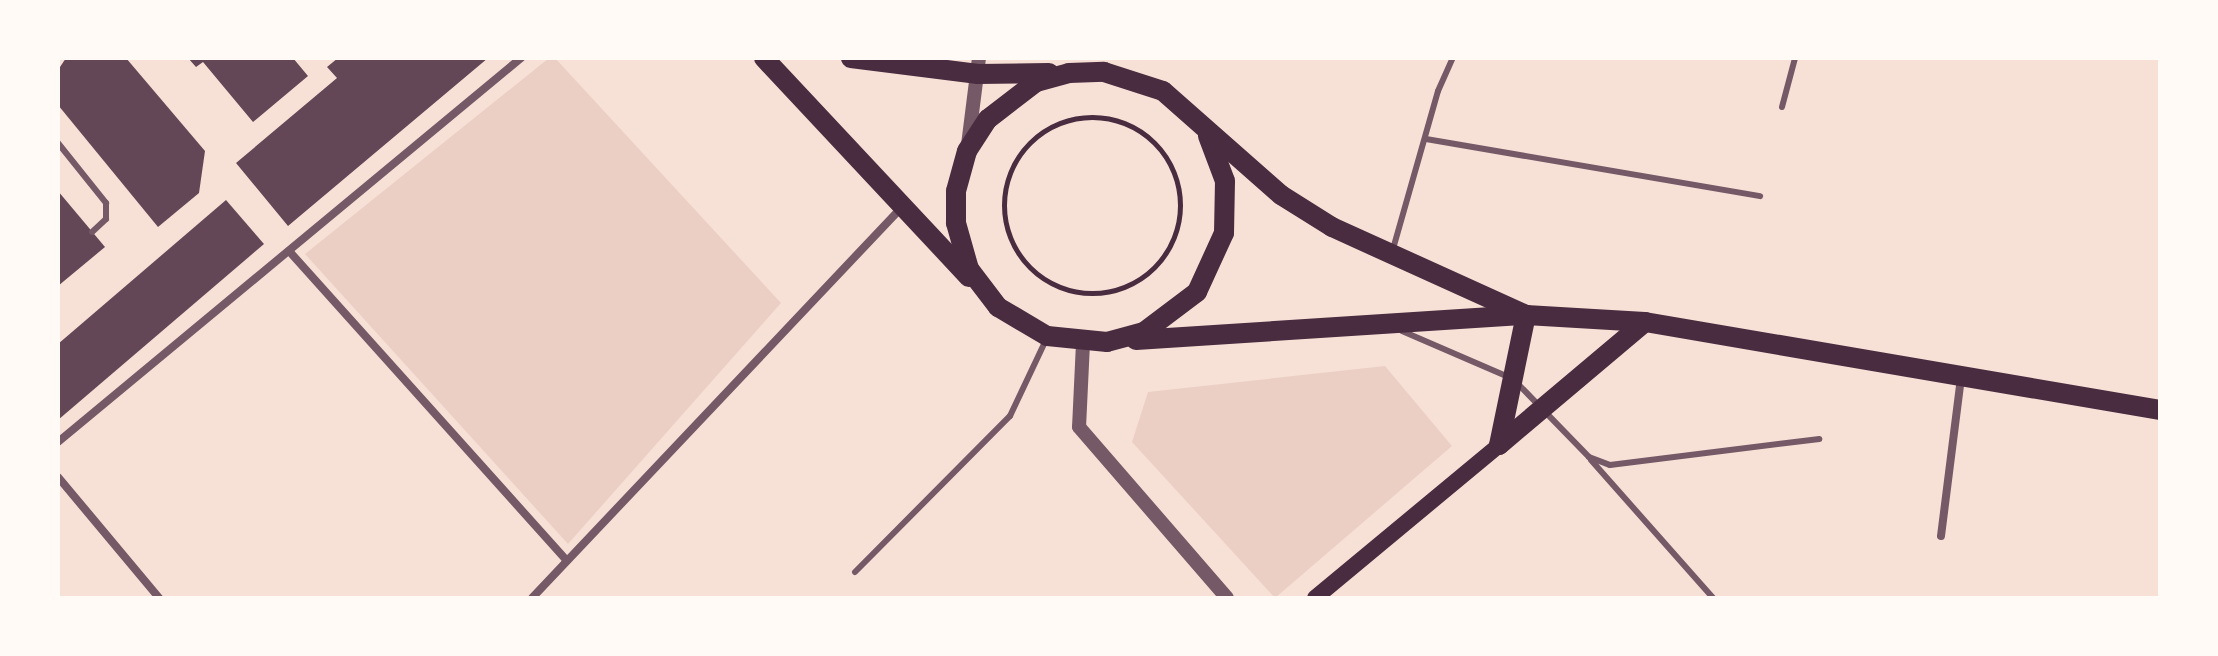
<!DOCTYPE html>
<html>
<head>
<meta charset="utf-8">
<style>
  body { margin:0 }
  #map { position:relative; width:2218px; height:656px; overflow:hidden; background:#f7e1d7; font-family:"Open Sans",sans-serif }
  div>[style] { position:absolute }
  .green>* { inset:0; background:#ebcfc5 }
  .building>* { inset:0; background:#644757 }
  .path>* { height:5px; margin:-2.5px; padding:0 2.5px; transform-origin:2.5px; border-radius:2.5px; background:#4a2c40 }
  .path>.ring { margin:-2.5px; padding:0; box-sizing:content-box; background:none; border:5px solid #4a2c40; border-radius:50% }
  .service>* { height:6px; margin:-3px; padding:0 3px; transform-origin:3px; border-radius:3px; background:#755966 }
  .minor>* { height:8px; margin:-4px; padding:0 4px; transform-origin:4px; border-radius:4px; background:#755966 }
  .tertiary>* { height:14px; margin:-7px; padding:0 7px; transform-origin:7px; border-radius:7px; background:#755966 }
  .secondary>* { height:16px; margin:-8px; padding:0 8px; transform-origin:8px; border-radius:8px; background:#4a2c40 }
  .primary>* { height:20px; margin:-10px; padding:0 10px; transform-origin:10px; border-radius:10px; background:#4a2c40 }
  span { translate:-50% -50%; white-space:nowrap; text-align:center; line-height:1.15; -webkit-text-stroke:6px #fffaf5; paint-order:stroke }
  .frame { position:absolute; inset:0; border:60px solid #fffaf5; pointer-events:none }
</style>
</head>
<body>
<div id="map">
  <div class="green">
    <div style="clip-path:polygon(549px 58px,555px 58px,781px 303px,568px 544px,305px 254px)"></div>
    <div style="clip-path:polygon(1385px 366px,1452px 446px,1275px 598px,1132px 442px,1148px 392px)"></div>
  </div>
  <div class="building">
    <div style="clip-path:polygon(66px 58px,126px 58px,205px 151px,199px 193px,158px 227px,58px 105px,58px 70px)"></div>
    <div style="clip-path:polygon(188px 58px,293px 58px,308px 76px,253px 122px,203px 62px,196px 67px)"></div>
    <div style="clip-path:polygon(338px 58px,488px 58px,288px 226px,236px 163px,337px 78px,327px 67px)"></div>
    <div style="clip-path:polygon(58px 191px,105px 247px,58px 286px)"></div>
    <div style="clip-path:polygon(226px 200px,264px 244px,58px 420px,58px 344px)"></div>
  </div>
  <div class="path">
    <div class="ring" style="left:1004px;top:117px;width:171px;height:171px"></div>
  </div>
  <div class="service">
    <div style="left:1782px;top:107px;width:51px;rotate:-75.1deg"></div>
    <div style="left:1426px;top:139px;width:339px;rotate:9.7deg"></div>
    <div style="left:58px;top:143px;width:77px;rotate:51.3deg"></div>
    <div style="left:106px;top:203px;width:16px;rotate:90deg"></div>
    <div style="left:106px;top:219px;width:19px;rotate:137deg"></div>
    <div style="left:1393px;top:249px;width:164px;rotate:-74.1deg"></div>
    <div style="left:1438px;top:91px;width:36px;rotate:-66deg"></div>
    <div style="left:1402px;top:331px;width:116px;rotate:23.3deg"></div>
    <div style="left:1518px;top:384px;width:102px;rotate:45.8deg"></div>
    <div style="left:1589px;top:457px;width:22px;rotate:21deg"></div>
    <div style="left:1610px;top:465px;width:211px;rotate:-7.1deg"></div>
    <div style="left:1591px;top:460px;width:184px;rotate:48.5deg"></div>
    <div style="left:855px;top:572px;width:220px;rotate:-45.2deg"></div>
    <div style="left:1010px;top:416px;width:84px;rotate:-64.7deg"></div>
  </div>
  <div class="minor">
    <div style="left:289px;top:251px;width:416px;rotate:48.1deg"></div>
    <div style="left:58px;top:442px;width:602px;rotate:-39.67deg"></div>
    <div style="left:58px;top:477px;width:158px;rotate:50.1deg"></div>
    <div style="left:1941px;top:536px;width:160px;rotate:-82.8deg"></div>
    <div style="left:532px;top:598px;width:537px;rotate:-46.58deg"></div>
  </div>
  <div class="tertiary">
    <div style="left:968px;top:145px;width:88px;rotate:-82.8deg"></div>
    <div style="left:1083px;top:343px;width:84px;rotate:92.7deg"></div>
    <div style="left:1079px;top:427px;width:226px;rotate:49.1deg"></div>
  </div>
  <div class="secondary">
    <div style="left:1315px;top:598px;width:239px;rotate:-39.7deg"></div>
  </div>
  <div class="primary">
    <div style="left:764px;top:58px;width:300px;rotate:46.9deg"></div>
    <div style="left:851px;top:58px;width:128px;rotate:7.2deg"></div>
    <div style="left:978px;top:74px;width:71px;rotate:-0.8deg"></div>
    <div style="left:1208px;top:136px;width:48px;rotate:69.3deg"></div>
    <div style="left:1225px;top:181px;width:52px;rotate:91.1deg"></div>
    <div style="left:1224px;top:233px;width:65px;rotate:114.6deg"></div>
    <div style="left:1197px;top:292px;width:66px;rotate:143deg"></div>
    <div style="left:1144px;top:332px;width:38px;rotate:165deg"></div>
    <div style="left:1107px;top:342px;width:60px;rotate:-174.3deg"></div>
    <div style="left:1047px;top:336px;width:57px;rotate:-149.4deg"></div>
    <div style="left:998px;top:307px;width:48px;rotate:-127.3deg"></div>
    <div style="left:969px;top:269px;width:48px;rotate:-105.8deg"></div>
    <div style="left:956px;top:223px;width:32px;rotate:-90deg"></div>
    <div style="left:956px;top:191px;width:41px;rotate:-74.6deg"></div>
    <div style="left:967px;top:151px;width:38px;rotate:-57deg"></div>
    <div style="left:988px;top:119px;width:61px;rotate:-37.6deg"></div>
    <div style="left:1036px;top:82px;width:34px;rotate:-15deg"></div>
    <div style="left:1069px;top:73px;width:35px;rotate:-2deg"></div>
    <div style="left:1104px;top:72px;width:62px;rotate:17.9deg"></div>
    <div style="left:1163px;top:91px;width:157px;rotate:41.4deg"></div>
    <div style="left:1281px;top:195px;width:60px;rotate:32.1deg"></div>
    <div style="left:1332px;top:227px;width:213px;rotate:24.4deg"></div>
    <div style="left:1136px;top:340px;width:391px;rotate:-3.7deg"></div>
    <div style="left:1526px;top:315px;width:119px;rotate:3.4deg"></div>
    <div style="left:1645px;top:322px;width:522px;rotate:9.7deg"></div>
    <div style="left:1499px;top:445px;width:191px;rotate:-40.1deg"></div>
    <div style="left:1499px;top:445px;width:133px;rotate:-78.3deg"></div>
  </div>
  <div class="frame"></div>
</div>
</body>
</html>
